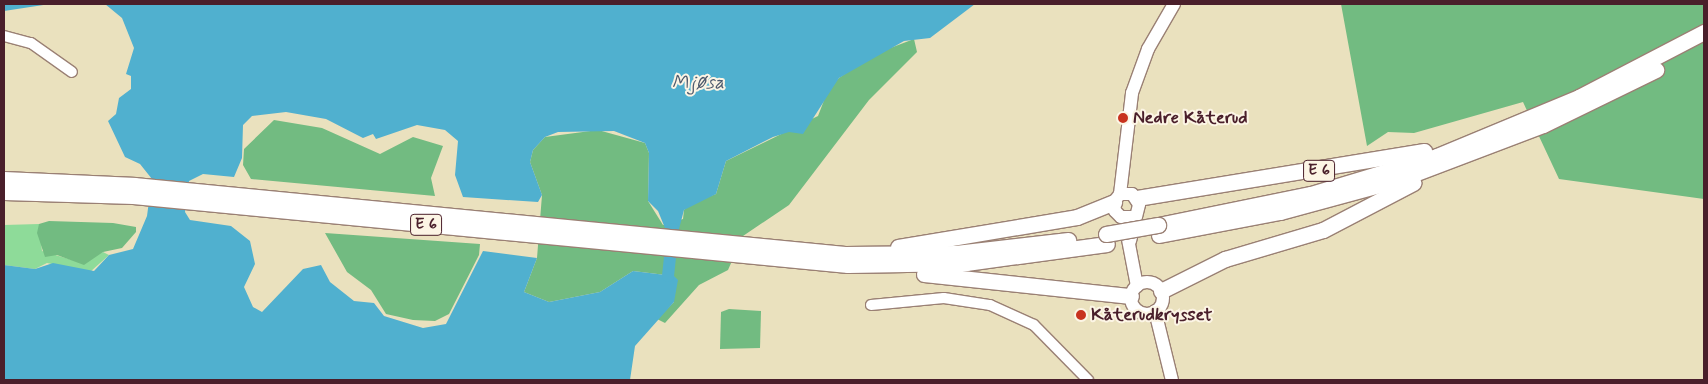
<!DOCTYPE html>
<html>
<head>
<meta charset="utf-8">
<style>
  body { margin:0 }
  #map { position:relative; width:1708px; height:384px; overflow:hidden; background:#eae1be; font-family:Mynerve,sans-serif }
  div>[style] { position:absolute }
  .green>* { inset:0; background:#8edb99 }
  .forest>* { inset:0; background:#72bb81 }
  .water>* { inset:0; background:#50b0cf }
  .river>* { height:12px; margin:-6px; padding:0 6px; transform-origin:6px; border-radius:6px; background:#50b0cf }
  .roads { filter:drop-shadow(1px 0 #9a8074) drop-shadow(-1px 0 #9a8074) drop-shadow(0 1px #9a8074) drop-shadow(0 -1px #9a8074) }
  .minor>* { height:10px; margin:-5px; padding:0 5px; transform-origin:5px; border-radius:5px; background:#fff }
  .major>* { height:12px; margin:-6px; padding:0 6px; transform-origin:6px; border-radius:6px; background:#fff }
  .major>.ring { margin:-6px; padding:0; box-sizing:content-box; background:none; border:12px solid #fff; border-radius:50% }
  .highway>* { height:15px; margin:-7.5px; padding:0 7.5px; transform-origin:7.5px; border-radius:7.5px; background:#fff }
  .bridges { filter:drop-shadow(1px 0 #9a8074) drop-shadow(-1px 0 #9a8074) drop-shadow(0 1px #9a8074) drop-shadow(0 -1px #9a8074) }
  .highway-bridge>* { height:15px; margin:-7.5px; padding:0 7.5px; transform-origin:7.5px; border-radius:7.5px; background:#fff }
  .dots>* { width:14px; height:14px; translate:-50% -50%; box-sizing:border-box; border:2px solid #fcf5e5; border-radius:50% }
  span { translate:-50% -50%; white-space:nowrap; text-align:center; line-height:1.15; -webkit-text-stroke:4px #fcf5e5; paint-order:stroke }
  .shield-label span { padding:1px 4px; background:#fcf5e5; border:1px solid; border-radius:4px; -webkit-text-stroke-width:0 }
  .shield-label { font-size:16px; color:#4a1f2b; font-weight:700 }
  .poi-label { font-size:18px; color:#4a1f2b; font-weight:700 }
  .left { translate:0 -50%; text-align:left }
  .water-label { font-size:19px; color:#4c596d; font-style:italic }
  .frame { position:absolute; inset:0; border:5px solid #4a1f2b; pointer-events:none }
</style>
</head>
<body>
<div id="map">
  <div class="green">
    <div style="clip-path:polygon(39px 224px,42px 251px,79px 262px,103px 252px,109px 255px,90px 272px,47px 263px,35px 269px,4px 265px,4px 225px)"></div>
  </div>
  <div class="forest">
    <div style="clip-path:polygon(1341px 4px,1704px 4px,1704px 199px,1559px 179px,1523px 102px,1414px 133px,1388px 132px,1367px 146px)"></div>
    <div style="clip-path:polygon(914px 39px,917px 52px,869px 100px,789px 205px,743px 236px,728px 270px,699px 285px,665px 323px,657px 319px,674px 302px,674px 276px,633px 271px,600px 292px,549px 302px,524px 292px,537px 258px,542px 195px,530px 162px,533px 150px,545px 137px,598px 130px,645px 143px,649px 153px,648px 201px,663px 225px,683px 219px,684px 210px,693px 202px,716px 194px,726px 161px,818px 116px,828px 90px,839px 78px,872px 55px)"></div>
    <div style="clip-path:polygon(274px 120px,322px 128px,380px 154px,413px 137px,443px 146px,431px 178px,435px 196px,251px 179px,243px 165px,244px 149px)"></div>
    <div style="clip-path:polygon(49px 221px,113px 223px,136px 227px,136px 232px,122px 248px,103px 252px,84px 265px,57px 255px,45px 257px,37px 233px,39px 224px)"></div>
    <div style="clip-path:polygon(325px 233px,480px 244px,479px 255px,449px 314px,435px 321px,413px 320px,386px 314px,371px 290px,347px 272px)"></div>
    <div style="clip-path:polygon(729px 309px,761px 311px,760px 348px,720px 349px,721px 312px)"></div>
  </div>
  <div class="water">
    <div style="clip-path:polygon(4px 4px,50px 4px,4px 11px)"></div>
    <div style="clip-path:polygon(105px 4px,975px 4px,930px 38px,904px 41px,839px 78px,803px 134px,789px 132px,773px 137px,726px 161px,716px 194px,684px 210px,679px 229px,665px 228px,658px 211px,648px 201px,649px 153px,645px 143px,614px 131px,558px 132px,545px 137px,533px 150px,530px 162px,542px 195px,538px 202px,463px 197px,455px 175px,458px 141px,445px 130px,417px 125px,376px 139px,373px 134px,363px 138px,326px 119px,286px 112px,252px 116px,243px 125px,242px 158px,234px 177px,203px 174px,189px 181px,185px 212px,190px 220px,231px 226px,250px 241px,255px 264px,244px 287px,253px 307px,262px 312px,303px 269px,321px 265px,330px 282px,354px 301px,374px 303px,384px 316px,423px 328px,446px 324px,483px 251px,537px 258px,524px 292px,549px 302px,600px 292px,633px 271px,674px 276px,678px 280px,674px 302px,635px 346px,630px 380px,4px 380px,4px 265px,35px 269px,53px 263px,94px 271px,109px 255px,133px 249px,147px 216px,152px 179px,140px 164px,125px 157px,108px 121px,116px 114px,119px 98px,131px 89px,131px 76px,126px 74px,134px 48px,122px 18px)"></div>
  </div>
  <div class="river">
    <div style="left:668px;top:276px;width:47px;rotate:-83.9deg"></div>
  </div>
  <div class="roads">
    <div class="minor">
      <div style="left:4px;top:36px;width:28px;rotate:15deg"></div>
      <div style="left:31px;top:43px;width:50px;rotate:35.3deg"></div>
      <div style="left:871px;top:305px;width:73px;rotate:-5.5deg"></div>
      <div style="left:944px;top:298px;width:47px;rotate:8.7deg"></div>
      <div style="left:990px;top:305px;width:48px;rotate:24.4deg"></div>
      <div style="left:1034px;top:325px;width:77px;rotate:45.5deg"></div>
    </div>
    <div class="major">
      <div style="left:1120px;top:194px;width:102px;rotate:-83.2deg"></div>
      <div style="left:1132px;top:93px;width:47px;rotate:-70deg"></div>
      <div style="left:1148px;top:49px;width:52px;rotate:-60deg"></div>
      <div style="left:1127px;top:234px;width:53px;rotate:79.1deg"></div>
      <div style="left:1130px;top:241px;width:38px;rotate:-76deg"></div>
      <div style="left:1139px;top:204px;width:12px;rotate:-125deg"></div>
      <div style="left:1132px;top:194px;width:12px;rotate:180deg"></div>
      <div style="left:1120px;top:194px;width:10px;rotate:127deg"></div>
      <div style="left:1114px;top:202px;width:9px;rotate:84deg"></div>
      <div style="left:1115px;top:211px;width:8px;rotate:45deg"></div>
      <div style="left:1121px;top:217px;width:12px"></div>
      <div class="ring" style="left:1131px;top:282px;width:20px;height:20px"></div>
      <div style="left:1155px;top:311px;width:71px;rotate:76.2deg"></div>
    </div>
    <div class="highway">
      <div style="left:4px;top:179px;width:130px;rotate:2.6deg"></div>
      <div style="left:134px;top:185px;width:714px;rotate:5.54deg"></div>
      <div style="left:845px;top:254px;width:111px;rotate:-0.5deg"></div>
      <div style="left:956px;top:253px;width:113px;rotate:-6.6deg"></div>
      <div style="left:4px;top:192px;width:129px;rotate:1.8deg"></div>
      <div style="left:133px;top:196px;width:718px;rotate:5.51deg"></div>
      <div style="left:848px;top:265px;width:118px;rotate:-1deg"></div>
      <div style="left:966px;top:263px;width:142px;rotate:-7.7deg"></div>
      <div style="left:1137px;top:198px;width:291px;rotate:-9.3deg"></div>
      <div style="left:1158px;top:225px;width:156px;rotate:-11.5deg"></div>
      <div style="left:1311px;top:194px;width:132px;rotate:-16.8deg"></div>
      <div style="left:1437px;top:156px;width:154px;rotate:-22.6deg"></div>
      <div style="left:1579px;top:97px;width:141px;rotate:-27.5deg"></div>
      <div style="left:1159px;top:235px;width:123px;rotate:-10.8deg"></div>
      <div style="left:1280px;top:212px;width:122px;rotate:-15.2deg"></div>
      <div style="left:1398px;top:180px;width:155px;rotate:-20.8deg"></div>
      <div style="left:1543px;top:125px;width:126px;rotate:-26deg"></div>
      <div style="left:898px;top:247px;width:181px;rotate:-9.5deg"></div>
      <div style="left:1077px;top:217px;width:40px;rotate:-22deg"></div>
      <div style="left:924px;top:274px;width:208px;rotate:6.1deg"></div>
      <div style="left:1161px;top:291px;width:72px;rotate:-26.6deg"></div>
      <div style="left:1225px;top:259px;width:102px;rotate:-16.5deg"></div>
      <div style="left:1323px;top:230px;width:102px;rotate:-27.6deg"></div>
    </div>
  </div>
  <div class="bridges">
    <div class="highway-bridge">
      <div style="left:1106px;top:234px;width:53px;rotate:-9.8deg"></div>
    </div>
  </div>
  <div class="dots">
    <div style="left:1123px;top:118px;background:#c8321e"></div>
    <div style="left:1081px;top:315px;background:#c8321e"></div>
  </div>
  <div class="shield-label">
    <span style="left:1319px;top:171px">E 6</span>
    <span style="left:426px;top:225px">E 6</span>
  </div>
  <div class="poi-label">
    <span class="left" style="left:1133px;top:118px">Nedre Kåterud</span>
    <span class="left" style="left:1091px;top:315px">Kåterudkrysset</span>
  </div>
  <div class="water-label">
    <span style="left:698px;top:83px">Mjøsa</span>
  </div>
  <div class="frame"></div>
</div>
</body>
</html>
